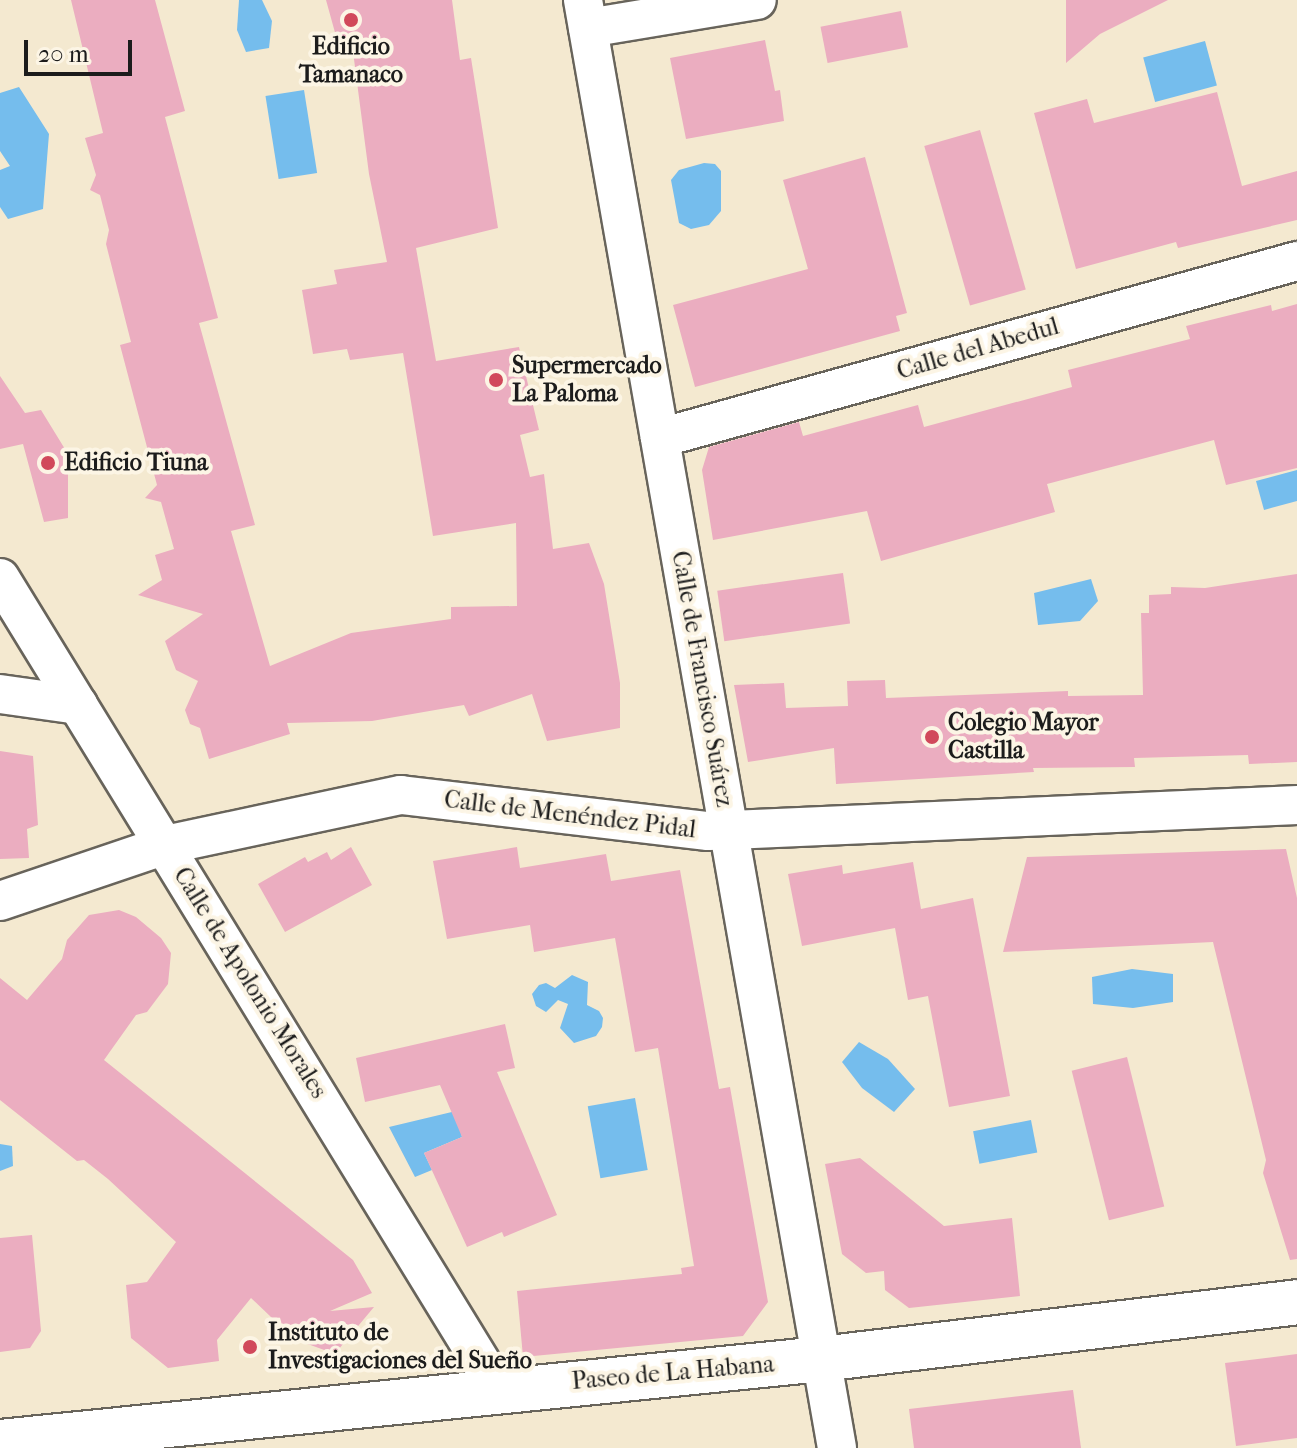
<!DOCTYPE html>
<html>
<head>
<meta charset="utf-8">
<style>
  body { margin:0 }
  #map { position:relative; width:1297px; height:1448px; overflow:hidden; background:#f4e9d0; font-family:"IM FELL French Canon",serif }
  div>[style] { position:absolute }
  .water>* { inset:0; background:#75bded; transform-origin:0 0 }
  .building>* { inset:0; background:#ebadc0; transform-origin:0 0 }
  .roads { filter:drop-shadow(2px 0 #68645b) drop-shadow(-2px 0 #68645b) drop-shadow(0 2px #68645b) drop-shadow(0 -2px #68645b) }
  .street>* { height:38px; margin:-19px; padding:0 19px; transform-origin:19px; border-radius:19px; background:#fff }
  .secondary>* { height:44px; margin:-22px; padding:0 22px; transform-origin:22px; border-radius:22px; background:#fff }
  .dots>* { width:22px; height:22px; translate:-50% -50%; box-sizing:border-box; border:4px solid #fcf5e5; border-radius:50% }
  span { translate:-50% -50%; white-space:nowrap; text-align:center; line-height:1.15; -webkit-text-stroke:8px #fcf5e5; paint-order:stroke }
  .poi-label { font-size:24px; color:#1c1c1c; font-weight:700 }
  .left { translate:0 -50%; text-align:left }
  .street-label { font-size:24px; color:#1c1c1c }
  .scale { position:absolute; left:24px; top:40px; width:108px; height:36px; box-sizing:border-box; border:4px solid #1c1c1c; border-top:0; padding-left:10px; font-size:24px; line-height:28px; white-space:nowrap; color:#1c1c1c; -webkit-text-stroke:6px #fcf5e5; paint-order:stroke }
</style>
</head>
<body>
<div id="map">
  <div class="water">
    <div style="clip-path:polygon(239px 0,262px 0,272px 21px,269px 48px,246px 52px,237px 30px)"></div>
    <div style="left:1205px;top:41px;width:46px;height:64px;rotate:75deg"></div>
    <div style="clip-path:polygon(19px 87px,49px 134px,43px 209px,8px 219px,0 207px,0 170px,10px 166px,0 151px,0 93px)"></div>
    <div style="left:304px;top:90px;width:84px;height:39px;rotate:81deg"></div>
    <div style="clip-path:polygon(704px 163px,715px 164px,721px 171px,721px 211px,709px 225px,691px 229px,679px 223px,671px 180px,679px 170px)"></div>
    <div style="clip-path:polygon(1297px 470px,1297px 501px,1264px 510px,1256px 481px)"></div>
    <div style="clip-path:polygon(1091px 579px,1098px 601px,1080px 621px,1038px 625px,1034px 593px)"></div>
    <div style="clip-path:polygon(1132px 969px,1173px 974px,1173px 1002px,1133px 1008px,1093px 1004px,1092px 977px)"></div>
    <div style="clip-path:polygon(572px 975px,588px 982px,587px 1005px,599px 1011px,603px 1018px,602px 1027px,596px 1036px,574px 1043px,560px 1028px,568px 1004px,558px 1000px,546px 1012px,536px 1006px,532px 994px,539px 985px,546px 983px,555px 988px)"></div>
    <div style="clip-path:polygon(859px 1042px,888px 1059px,915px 1089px,894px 1112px,862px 1088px,842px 1062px)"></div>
    <div style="left:635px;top:1098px;width:73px;height:48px;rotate:80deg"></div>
    <div style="clip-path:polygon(456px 1111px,462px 1137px,424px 1153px,432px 1170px,415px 1177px,389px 1127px)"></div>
    <div style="left:1031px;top:1120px;width:33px;height:59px;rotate:79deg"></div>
    <div style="clip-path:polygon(0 1144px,12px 1146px,13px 1166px,0 1171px)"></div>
  </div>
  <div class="building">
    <div style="clip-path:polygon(71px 0,155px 0,185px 111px,165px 117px,218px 318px,199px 323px,255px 525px,231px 531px,270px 666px,351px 633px,451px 619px,451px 607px,517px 606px,516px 523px,433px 536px,403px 353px,350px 360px,347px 349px,313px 354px,302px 290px,337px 284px,334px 270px,387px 262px,369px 174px,352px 44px,339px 47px,326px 0,452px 0,460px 60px,471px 58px,498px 228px,416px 248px,436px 361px,519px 347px,539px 430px,520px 435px,530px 477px,544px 474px,553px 549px,589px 543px,604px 584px,620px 683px,620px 728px,547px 741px,532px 694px,469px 716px,464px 705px,372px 721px,287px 723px,290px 734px,209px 759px,200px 728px,190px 724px,185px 710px,198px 681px,176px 670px,165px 641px,203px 614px,138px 595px,162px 580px,155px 555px,174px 549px,161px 502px,145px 498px,157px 485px,120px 345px,131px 342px,106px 244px,109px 230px,100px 195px,90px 190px,96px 175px,85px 138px,103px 133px)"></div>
    <div style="clip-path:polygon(1066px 0,1168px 0,1100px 34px,1066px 63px)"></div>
    <div style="left:901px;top:11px;width:37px;height:82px;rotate:79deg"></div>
    <div style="clip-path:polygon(765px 40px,775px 91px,780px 90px,784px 121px,686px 139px,670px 58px)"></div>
    <div style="clip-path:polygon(1217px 92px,1242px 186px,1297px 171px,1297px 220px,1178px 248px,1176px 242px,1076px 269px,1034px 113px,1087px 99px,1094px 123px)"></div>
    <div style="left:980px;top:130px;width:166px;height:58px;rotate:74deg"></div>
    <div style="clip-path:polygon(865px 157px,907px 313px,896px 316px,900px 331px,695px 387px,673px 305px,808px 269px,783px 180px)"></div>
    <div style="clip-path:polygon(1297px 304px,1297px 468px,1226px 485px,1214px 440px,1047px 484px,1055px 512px,881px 561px,867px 511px,713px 540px,702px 470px,709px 447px,799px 422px,803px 436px,918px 405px,924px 427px,1072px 387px,1068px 370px,1190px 339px,1186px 326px,1271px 305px,1272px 311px)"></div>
    <div style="clip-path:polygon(0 376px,25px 413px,41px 410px,68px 454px,68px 518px,44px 522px,23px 444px,0 449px)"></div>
    <div style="left:843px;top:573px;width:51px;height:127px;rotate:82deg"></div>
    <div style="clip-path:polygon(1297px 574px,1297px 762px,1249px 764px,1248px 755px,1134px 758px,1135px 767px,1033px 768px,1034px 772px,836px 784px,834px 748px,748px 762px,734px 685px,784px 683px,786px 708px,848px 706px,847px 681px,885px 680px,886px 698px,1068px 691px,1068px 696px,1143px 695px,1141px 613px,1149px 613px,1149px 595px,1171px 594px,1171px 587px,1205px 588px)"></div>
    <div style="clip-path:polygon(0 751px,33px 756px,38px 825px,27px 829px,29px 858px,0 859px)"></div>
    <div style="clip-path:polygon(351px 847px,372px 885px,285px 932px,258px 884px,305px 857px,308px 862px,327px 852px,331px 860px)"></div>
    <div style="clip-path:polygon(517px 847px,520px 868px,606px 854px,611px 881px,680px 870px,719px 1089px,730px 1087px,768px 1302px,743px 1336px,523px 1357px,517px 1291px,682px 1274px,681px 1268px,694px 1266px,658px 1048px,635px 1052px,615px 938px,534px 952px,530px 925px,447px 939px,433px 861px)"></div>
    <div style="clip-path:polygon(1286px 849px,1297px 898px,1297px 1259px,1290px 1260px,1263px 1173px,1266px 1160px,1213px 942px,1003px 952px,1027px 857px)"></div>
    <div style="clip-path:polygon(913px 862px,921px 909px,973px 898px,1010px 1096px,949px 1107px,928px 996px,908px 1000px,895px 928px,802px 946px,788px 874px,842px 865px,843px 874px)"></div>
    <div style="clip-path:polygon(119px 910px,136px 917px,161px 938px,171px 953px,168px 984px,147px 1012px,136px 1015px,104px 1060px,353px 1260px,372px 1293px,330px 1311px,374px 1307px,338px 1350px,327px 1351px,294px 1339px,251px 1298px,217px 1340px,219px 1361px,168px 1368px,131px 1338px,126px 1285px,147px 1282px,176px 1242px,108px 1179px,84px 1160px,77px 1161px,0 1100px,0 978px,27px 1000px,62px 959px,67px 940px,89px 915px)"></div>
    <div style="clip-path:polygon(505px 1024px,515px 1068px,497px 1072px,557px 1215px,504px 1237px,502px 1232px,467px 1247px,424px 1153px,462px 1137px,440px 1085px,365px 1102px,356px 1058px)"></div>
    <div style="left:1127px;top:1057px;width:154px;height:57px;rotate:76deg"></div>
    <div style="clip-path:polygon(860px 1158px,944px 1226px,1012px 1218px,1020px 1296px,909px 1308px,885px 1290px,884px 1271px,866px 1273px,842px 1254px,825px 1164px)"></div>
    <div style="clip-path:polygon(32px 1235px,41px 1331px,30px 1348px,0 1352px,0 1238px)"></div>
    <div style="clip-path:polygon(1297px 1354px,1297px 1438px,1236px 1446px,1225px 1363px)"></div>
    <div style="clip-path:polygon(1073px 1390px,1081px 1448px,914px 1448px,909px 1409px)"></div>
  </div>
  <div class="roads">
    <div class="street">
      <div style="left:583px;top:0;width:1470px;rotate:80.05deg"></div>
      <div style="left:588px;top:28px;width:171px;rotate:-9.4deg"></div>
      <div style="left:660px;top:438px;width:661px;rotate:-15.53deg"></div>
      <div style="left:0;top:578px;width:953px;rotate:58.48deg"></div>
      <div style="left:0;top:694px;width:79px;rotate:8deg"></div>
      <div style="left:0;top:901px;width:174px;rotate:-18.7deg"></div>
      <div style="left:165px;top:845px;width:241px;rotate:-12deg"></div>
      <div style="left:401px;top:795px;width:309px;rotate:6.7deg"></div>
      <div style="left:708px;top:831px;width:590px;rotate:-2.53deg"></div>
    </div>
    <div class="secondary">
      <div style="left:0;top:1442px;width:825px;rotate:-5.77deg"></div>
      <div style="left:821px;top:1359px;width:479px;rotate:-6.8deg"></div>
    </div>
  </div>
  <div class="dots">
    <div style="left:351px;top:20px;background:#d1495b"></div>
    <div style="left:496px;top:380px;background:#d1495b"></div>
    <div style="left:48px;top:463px;background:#d1495b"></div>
    <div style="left:932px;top:737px;background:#d1495b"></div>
    <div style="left:250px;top:1347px;background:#d1495b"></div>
  </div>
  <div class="poi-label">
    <span style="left:351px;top:61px">Edificio<br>Tamanaco</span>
    <span class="left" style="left:512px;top:380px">Supermercado<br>La Paloma</span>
    <span class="left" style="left:64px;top:463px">Edificio Tiuna</span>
    <span class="left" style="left:948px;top:737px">Colegio Mayor<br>Castilla</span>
    <span class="left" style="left:268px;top:1347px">Instituto de<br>Investigaciones del Sueño</span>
  </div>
  <div class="street-label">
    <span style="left:978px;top:349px;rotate:-16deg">Calle del Abedul</span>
    <span style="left:702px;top:679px;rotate:80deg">Calle de Francisco Suárez</span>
    <span style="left:570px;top:815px;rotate:7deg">Calle de Menéndez Pidal</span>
    <span style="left:250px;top:983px;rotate:58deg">Calle de Apolonio Morales</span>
    <span style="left:673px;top:1373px;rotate:-5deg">Paseo de La Habana</span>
  </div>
  <div class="scale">20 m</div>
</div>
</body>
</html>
